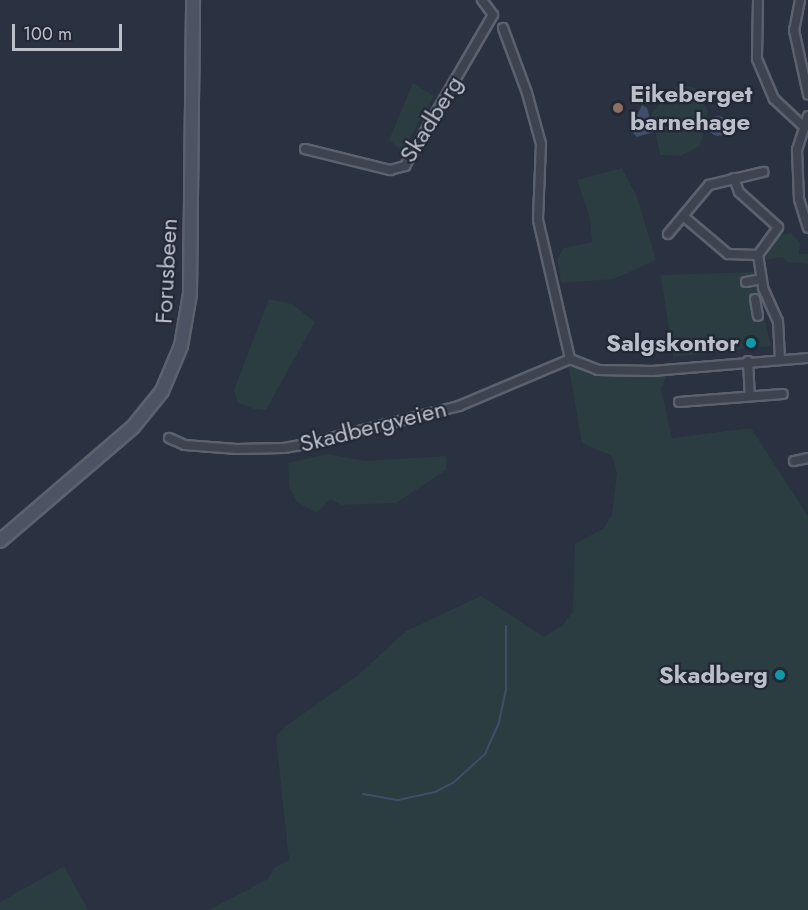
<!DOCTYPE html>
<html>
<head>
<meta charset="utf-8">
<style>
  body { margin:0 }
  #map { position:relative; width:808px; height:910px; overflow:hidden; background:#2a3140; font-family:Jost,sans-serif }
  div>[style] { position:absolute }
  .green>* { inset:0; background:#2b3d41 }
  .water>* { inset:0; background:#414e67 }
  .round { border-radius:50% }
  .stream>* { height:2px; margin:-1px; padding:0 1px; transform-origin:1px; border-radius:1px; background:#414e67 }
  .roads { filter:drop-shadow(2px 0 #5b616d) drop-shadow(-2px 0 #5b616d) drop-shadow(0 2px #5b616d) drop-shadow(0 -2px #5b616d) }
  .street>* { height:8px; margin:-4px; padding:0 4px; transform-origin:4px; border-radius:4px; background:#3d4450 }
  .secondary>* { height:12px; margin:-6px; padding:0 6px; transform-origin:6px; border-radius:6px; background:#4c5362 }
  .dots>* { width:16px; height:16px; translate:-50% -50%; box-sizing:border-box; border:3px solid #222835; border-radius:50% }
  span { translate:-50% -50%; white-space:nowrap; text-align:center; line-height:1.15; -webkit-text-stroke:4.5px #222835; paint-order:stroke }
  .poi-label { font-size:24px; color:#babfca; font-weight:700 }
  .left { translate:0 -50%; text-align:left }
  .right { translate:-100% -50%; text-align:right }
  .street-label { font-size:24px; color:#babfca }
  .scale { position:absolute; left:12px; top:24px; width:110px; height:27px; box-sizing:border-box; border:3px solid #babfca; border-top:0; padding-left:8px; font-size:18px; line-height:21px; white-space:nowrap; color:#babfca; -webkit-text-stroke:4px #222835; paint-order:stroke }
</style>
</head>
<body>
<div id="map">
  <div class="green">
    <div style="clip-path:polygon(413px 83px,434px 96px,402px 151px,389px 140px)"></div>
    <div style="clip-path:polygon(678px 84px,695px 88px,708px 112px,700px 146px,680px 156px,660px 155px,652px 113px)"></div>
    <div style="clip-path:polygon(622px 168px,637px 197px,656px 260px,614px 279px,561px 283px,557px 259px,564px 248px,592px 242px,590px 218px,577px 180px)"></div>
    <div style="clip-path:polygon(791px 233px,800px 243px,799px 254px,808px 254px,808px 264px,786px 262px,783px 257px,764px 260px,777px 236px)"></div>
    <div style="clip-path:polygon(753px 272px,771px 346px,673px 357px,661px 275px)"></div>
    <div style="clip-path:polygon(269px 299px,292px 304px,315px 322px,266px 410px,255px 409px,238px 403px,234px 390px)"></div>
    <div style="clip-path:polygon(568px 363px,668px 372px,661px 389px,672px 438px,751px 428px,808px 516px,808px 910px,209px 910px,268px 879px,274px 868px,289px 860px,276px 737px,286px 726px,357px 676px,406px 631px,481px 596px,544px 637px,563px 625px,573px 611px,575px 544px,604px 528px,612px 515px,617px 473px,612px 456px,582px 443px)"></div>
    <div style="clip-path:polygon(327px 454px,365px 461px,446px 456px,446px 470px,396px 503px,341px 505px,330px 499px,317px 513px,297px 502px,289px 486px,288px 463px)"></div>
    <div style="clip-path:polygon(64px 866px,88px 910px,0 910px,0 902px)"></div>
  </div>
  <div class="water">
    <div style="clip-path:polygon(642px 105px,647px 108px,654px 132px,637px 137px,632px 132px,634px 121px)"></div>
    <div class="round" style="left:708px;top:116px;width:20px;height:20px"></div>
  </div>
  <div class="stream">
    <div style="left:363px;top:794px;width:36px;rotate:10deg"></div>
    <div style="left:398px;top:800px;width:38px;rotate:-12deg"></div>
    <div style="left:435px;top:792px;width:20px;rotate:-27deg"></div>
    <div style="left:453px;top:783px;width:43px;rotate:-42.2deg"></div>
    <div style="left:485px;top:754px;width:35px;rotate:-66deg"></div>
    <div style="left:499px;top:722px;width:35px;rotate:-78deg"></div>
    <div style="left:506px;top:688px;width:62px;rotate:-90deg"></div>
  </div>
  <div class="roads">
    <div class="street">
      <div style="left:758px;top:0;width:59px;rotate:91deg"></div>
      <div style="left:757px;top:59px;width:43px;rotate:67deg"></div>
      <div style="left:774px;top:99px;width:38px;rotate:43deg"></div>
      <div style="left:800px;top:0;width:31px;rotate:101deg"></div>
      <div style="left:794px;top:30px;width:66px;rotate:77.7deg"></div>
      <div style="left:503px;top:28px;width:69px;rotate:69.7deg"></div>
      <div style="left:527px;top:93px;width:53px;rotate:74.6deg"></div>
      <div style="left:541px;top:144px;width:76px;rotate:92.3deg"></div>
      <div style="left:538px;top:220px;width:143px;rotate:77deg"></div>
      <div style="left:570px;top:359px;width:30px;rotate:21deg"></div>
      <div style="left:598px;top:370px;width:55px;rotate:1deg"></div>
      <div style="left:653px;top:371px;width:156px;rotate:-4.8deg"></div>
      <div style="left:808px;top:116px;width:36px;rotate:108deg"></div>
      <div style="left:797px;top:150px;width:49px;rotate:87.7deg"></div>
      <div style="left:799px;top:199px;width:30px;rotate:73deg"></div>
      <div style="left:305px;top:149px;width:88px;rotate:13.9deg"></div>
      <div style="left:390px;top:170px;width:16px;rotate:-15deg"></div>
      <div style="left:405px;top:166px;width:175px;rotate:-59.8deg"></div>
      <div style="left:493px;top:15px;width:19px;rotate:-126deg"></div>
      <div style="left:683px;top:216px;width:59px;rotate:40.2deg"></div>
      <div style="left:728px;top:254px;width:30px;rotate:2deg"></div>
      <div style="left:758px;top:255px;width:34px;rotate:-54deg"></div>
      <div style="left:778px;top:227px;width:52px;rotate:-138.1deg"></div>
      <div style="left:739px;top:192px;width:15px;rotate:-110deg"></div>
      <div style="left:668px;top:234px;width:64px;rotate:-50.1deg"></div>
      <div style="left:709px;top:185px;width:56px;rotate:-13.5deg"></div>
      <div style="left:758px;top:255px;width:33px;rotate:81deg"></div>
      <div style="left:763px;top:288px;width:36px;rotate:66deg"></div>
      <div style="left:778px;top:321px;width:38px;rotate:87deg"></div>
      <div style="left:746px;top:282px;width:15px;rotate:-11deg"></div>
      <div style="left:755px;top:299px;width:17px;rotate:80deg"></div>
      <div style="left:748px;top:361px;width:34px;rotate:87deg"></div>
      <div style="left:679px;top:402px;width:104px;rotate:-4.4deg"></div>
      <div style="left:169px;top:438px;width:17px;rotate:24deg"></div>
      <div style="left:185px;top:445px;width:52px;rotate:4.4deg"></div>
      <div style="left:237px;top:449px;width:47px;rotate:-1.2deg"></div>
      <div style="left:284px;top:448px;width:27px;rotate:-10deg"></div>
      <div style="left:311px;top:443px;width:153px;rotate:-14deg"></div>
      <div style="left:459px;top:406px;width:121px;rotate:-22.9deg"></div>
      <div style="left:794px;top:461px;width:14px;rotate:-12deg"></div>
    </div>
    <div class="secondary">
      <div style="left:0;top:541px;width:175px;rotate:-40.6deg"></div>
      <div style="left:133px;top:427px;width:46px;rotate:-51.1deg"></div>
      <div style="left:162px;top:391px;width:49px;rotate:-67.1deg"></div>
      <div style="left:181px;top:346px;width:53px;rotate:-80.2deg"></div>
      <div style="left:190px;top:294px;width:294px;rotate:-89.4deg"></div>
    </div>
  </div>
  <div class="dots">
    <div style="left:618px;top:108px;background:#8d6e63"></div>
    <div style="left:751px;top:343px;background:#0f9aa8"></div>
    <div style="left:780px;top:675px;background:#0f9aa8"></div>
  </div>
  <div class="poi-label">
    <span class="left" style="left:630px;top:108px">Eikeberget<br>barnehage</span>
    <span class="right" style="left:739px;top:343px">Salgskontor</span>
    <span class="right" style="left:768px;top:675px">Skadberg</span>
  </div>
  <div class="street-label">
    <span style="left:431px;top:119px;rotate:-58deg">Skadberg</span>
    <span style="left:166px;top:271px;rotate:-87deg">Forusbeen</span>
    <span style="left:373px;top:426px;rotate:-14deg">Skadbergveien</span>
  </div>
  <div class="scale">100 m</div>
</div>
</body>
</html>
